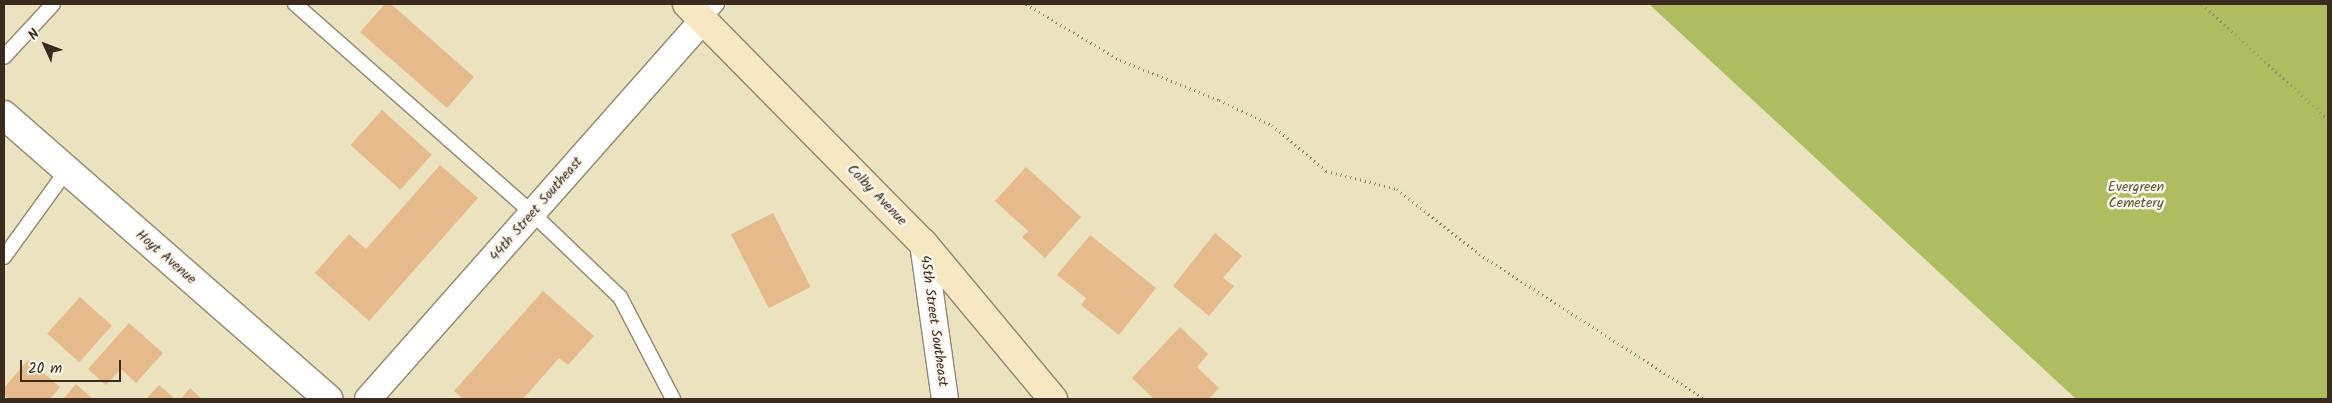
<!DOCTYPE html>
<html>
<head>
<meta charset="utf-8">
<style>
  body { margin:0 }
  #map { position:relative; width:2332px; height:403px; overflow:hidden; background:#ebe2c0; font-family:Kalam,sans-serif }
  div>[style] { position:absolute }
  .green>* { inset:0; background:#aebd5f }
  .building>* { inset:0; background:#e6ba8b; transform-origin:0 0 }
  .path>* { height:3px; margin-top:-1.5px; transform-origin:0; background:repeating-linear-gradient(90deg,#93866f 0 1px,transparent 0 5px) }
  .roads { filter:drop-shadow(1px 0 #93866f) drop-shadow(-1px 0 #93866f) drop-shadow(0 1px #93866f) drop-shadow(0 -1px #93866f) }
  .service>* { height:14px; margin:-7px; padding:0 7px; transform-origin:7px; border-radius:7px; background:#fff }
  .minor>* { height:26px; margin:-13px; padding:0 13px; transform-origin:13px; border-radius:13px; background:#fff }
  .tertiary>* { height:28px; margin:-14px; padding:0 14px; transform-origin:14px; border-radius:14px; background:#fff }
  .secondary>* { height:28px; margin:-14px; padding:0 14px; transform-origin:14px; border-radius:14px; background:#f8e7c3 }
  span { translate:-50% -50%; white-space:nowrap; text-align:center; line-height:1.15; -webkit-text-stroke:5px #fbf7ec; paint-order:stroke }
  .park-label { font-size:14px; color:#5e5632 }
  .street-label { font-size:14px; color:#3b2a1e }
  .frame { position:absolute; inset:0; border:5px solid #3b2a1e; pointer-events:none }
  .north { position:absolute; left:20px; top:20px; width:50px; height:50px; -webkit-text-stroke:4px #fbf7ec; paint-order:stroke; rotate:313deg; font-size:14px; font-weight:700; line-height:20px; text-align:center; color:#3b2a1e }
  .north::after { content:''; display:block; margin:auto; width:18px; height:22px; background:#3b2a1e; clip-path:polygon(50% 0,100% 100%,50% 72%,0 100%) }
  .scale { position:absolute; left:20px; top:360px; width:101px; height:22px; box-sizing:border-box; border:2px solid #3b2a1e; border-top:0; padding-left:6px; font-size:15px; line-height:18px; white-space:nowrap; color:#3b2a1e; -webkit-text-stroke:4px #fbf7ec; paint-order:stroke }
</style>
</head>
<body>
<div id="map">
  <div class="green">
    <div style="clip-path:polygon(1649px 4px,2328px 4px,2328px 399px,2076px 399px)"></div>
  </div>
  <div class="building">
    <div style="clip-path:polygon(385px 4px,391px 4px,474px 77px,447px 108px,360px 32px)"></div>
    <div style="left:382px;top:110px;width:67px;height:47px;rotate:42deg"></div>
    <div style="clip-path:polygon(440px 165px,478px 198px,369px 321px,315px 273px,349px 234px,366px 249px)"></div>
    <div style="clip-path:polygon(1026px 167px,1081px 217px,1045px 258px,1022px 237px,1028px 231px,995px 201px)"></div>
    <div style="left:773px;top:213px;width:83px;height:47px;rotate:63deg"></div>
    <div style="clip-path:polygon(1215px 233px,1242px 256px,1223px 278px,1234px 286px,1209px 316px,1173px 286px)"></div>
    <div style="clip-path:polygon(1090px 235px,1156px 288px,1119px 335px,1081px 305px,1086px 298px,1057px 275px)"></div>
    <div style="clip-path:polygon(543px 291px,594px 336px,568px 365px,559px 358px,523px 399px,463px 399px,454px 391px)"></div>
    <div style="left:80px;top:297px;width:43px;height:49px;rotate:42deg"></div>
    <div style="clip-path:polygon(129px 323px,163px 353px,136px 383px,121px 369px,106px 385px,88px 369px)"></div>
    <div style="clip-path:polygon(1180px 327px,1208px 354px,1197px 367px,1219px 388px,1209px 399px,1154px 399px,1132px 378px)"></div>
    <div style="clip-path:polygon(28px 360px,60px 387px,50px 399px,9px 399px,4px 395px,4px 388px)"></div>
    <div style="clip-path:polygon(76px 384px,93px 399px,63px 399px)"></div>
    <div style="clip-path:polygon(159px 385px,175px 399px,146px 399px)"></div>
    <div style="clip-path:polygon(190px 388px,202px 399px,181px 399px)"></div>
  </div>
  <div class="path">
    <div style="left:1026px;top:4px;width:109px;rotate:30.8deg"></div>
    <div style="left:1120px;top:60px;width:107px;rotate:22deg"></div>
    <div style="left:1219px;top:100px;width:59px;rotate:25.3deg"></div>
    <div style="left:1272px;top:125px;width:71px;rotate:40.4deg"></div>
    <div style="left:1326px;top:171px;width:73px;rotate:14.2deg"></div>
    <div style="left:1397px;top:189px;width:105px;rotate:38.4deg"></div>
    <div style="left:1479px;top:254px;width:269px;rotate:32.7deg"></div>
    <div style="left:2202px;top:4px;width:171px;rotate:42.4deg"></div>
  </div>
  <div class="roads">
    <div class="service">
      <div style="left:295px;top:4px;width:316px;rotate:41.4deg"></div>
      <div style="left:532px;top:213px;width:122px;rotate:43.7deg"></div>
      <div style="left:620px;top:297px;width:115px;rotate:62.5deg"></div>
      <div style="left:704px;top:19px;width:20px;rotate:-49deg"></div>
      <div style="left:4px;top:57px;width:72px;rotate:-47.2deg"></div>
      <div style="left:4px;top:257px;width:107px;rotate:-54.1deg"></div>
    </div>
    <div class="minor">
      <div style="left:923px;top:243px;width:158px;rotate:82deg"></div>
      <div style="left:368px;top:399px;width:507px;rotate:-48.52deg"></div>
    </div>
    <div class="tertiary">
      <div style="left:4px;top:115px;width:431px;rotate:41.2deg"></div>
    </div>
    <div class="secondary">
      <div style="left:687px;top:4px;width:336px;rotate:45.4deg"></div>
      <div style="left:923px;top:243px;width:203px;rotate:50.2deg"></div>
    </div>
  </div>
  <div class="park-label">
    <span style="left:2136px;top:195px">Evergreen<br>Cemetery</span>
  </div>
  <div class="street-label">
    <span style="left:877px;top:195px;rotate:46deg">Colby Avenue</span>
    <span style="left:536px;top:209px;rotate:-49deg">44th Street Southeast</span>
    <span style="left:166px;top:257px;rotate:41deg">Hoyt Avenue</span>
    <span style="left:934px;top:321px;rotate:82deg">45th Street Southeast</span>
  </div>
  <div class="frame"></div>
  <div class="north">N</div>
  <div class="scale">20 m</div>
</div>
</body>
</html>
